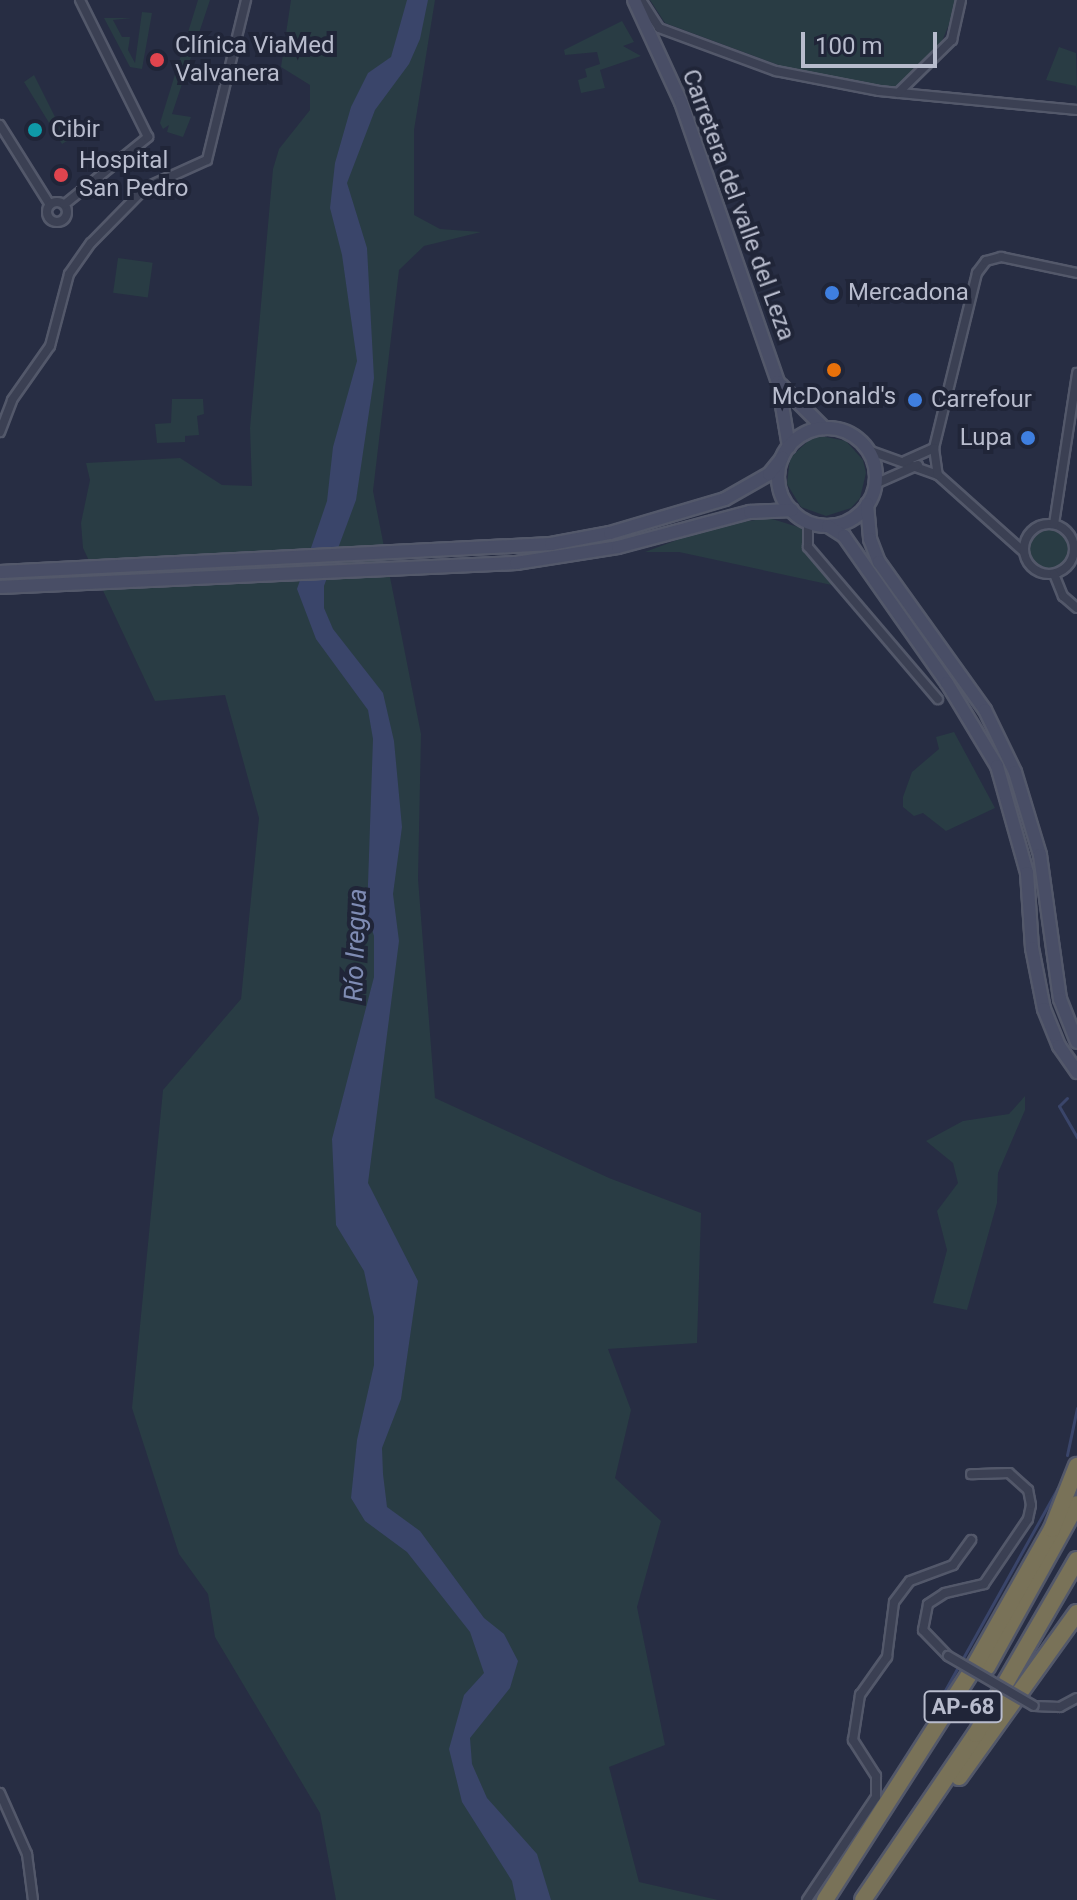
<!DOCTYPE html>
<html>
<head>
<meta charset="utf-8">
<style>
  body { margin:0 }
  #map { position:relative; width:1077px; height:1900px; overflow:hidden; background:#272d43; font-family:Roboto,sans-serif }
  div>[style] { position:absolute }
  .green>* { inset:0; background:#293c44; transform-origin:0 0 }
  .round { border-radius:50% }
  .water>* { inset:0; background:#3a456a }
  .stream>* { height:3px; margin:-1.5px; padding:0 1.5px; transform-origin:1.5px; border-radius:1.5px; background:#3a456a }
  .roads { filter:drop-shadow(2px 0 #53586a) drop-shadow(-2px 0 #53586a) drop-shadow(0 2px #53586a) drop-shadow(0 -2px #53586a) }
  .minor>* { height:8px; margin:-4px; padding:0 4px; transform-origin:4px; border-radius:4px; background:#3b4053 }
  .minor>.ring { margin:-4px; padding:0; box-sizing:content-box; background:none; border:8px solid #3b4053; border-radius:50% }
  .secondary>* { height:12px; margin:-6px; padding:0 6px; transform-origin:6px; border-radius:6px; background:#494e66 }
  .secondary>.ring { margin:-6px; padding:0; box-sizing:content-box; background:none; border:12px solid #494e66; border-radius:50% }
  .motorway>* { height:16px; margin:-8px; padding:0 8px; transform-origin:8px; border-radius:8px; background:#797258 }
  .bridges { filter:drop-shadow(2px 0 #53586a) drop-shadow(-2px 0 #53586a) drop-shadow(0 2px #53586a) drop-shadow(0 -2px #53586a) }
  .minor-bridge>* { height:8px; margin:-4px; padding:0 4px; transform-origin:4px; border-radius:4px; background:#3b4053 }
  .dots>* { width:22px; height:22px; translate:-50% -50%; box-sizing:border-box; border:4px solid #202538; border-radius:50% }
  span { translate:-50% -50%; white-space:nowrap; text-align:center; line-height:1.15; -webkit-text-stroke:8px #202538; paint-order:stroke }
  .shield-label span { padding:2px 6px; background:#202538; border:2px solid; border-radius:6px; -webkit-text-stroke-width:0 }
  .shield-label { font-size:22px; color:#b8bccd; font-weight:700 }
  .poi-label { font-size:24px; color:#b8bccd }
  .left { translate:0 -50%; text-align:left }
  .right { translate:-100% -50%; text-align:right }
  .street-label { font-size:24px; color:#b8bccd }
  .water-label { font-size:26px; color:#7f8cb4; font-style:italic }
  .scale { position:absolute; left:801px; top:32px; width:136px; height:36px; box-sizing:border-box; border:4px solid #b8bccd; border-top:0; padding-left:10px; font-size:24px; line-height:28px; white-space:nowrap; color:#b8bccd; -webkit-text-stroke:6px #202538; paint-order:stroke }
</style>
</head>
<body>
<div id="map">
  <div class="green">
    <div style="clip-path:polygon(198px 0,210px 0,172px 114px,191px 117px,183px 137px,167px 132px,169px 125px,163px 129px,160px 123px)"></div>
    <div style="clip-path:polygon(291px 0,435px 0,414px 130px,414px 215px,440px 229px,481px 232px,424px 246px,399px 270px,373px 491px,421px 734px,418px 879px,435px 1098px,609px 1178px,701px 1213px,697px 1343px,608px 1349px,631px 1410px,615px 1478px,661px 1521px,637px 1607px,665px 1745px,609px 1767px,639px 1882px,718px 1900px,336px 1900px,320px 1813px,215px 1637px,208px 1594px,179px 1554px,132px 1408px,163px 1090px,241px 999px,259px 818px,225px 695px,155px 701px,83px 548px,81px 523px,90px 480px,86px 463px,180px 458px,222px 485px,252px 486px,250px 428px,273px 169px,279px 149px,310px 110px,310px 85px,281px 67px)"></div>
    <div style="clip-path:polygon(650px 0,959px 0,938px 51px,900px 86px,885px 88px,786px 68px,665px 23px)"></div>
    <div style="clip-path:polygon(142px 12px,152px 13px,142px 69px,130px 67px,104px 18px,132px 18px,113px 20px,122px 37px,130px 37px,128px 50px,135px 63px)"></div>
    <div style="clip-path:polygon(622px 21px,634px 42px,623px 46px,641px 56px,600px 70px,605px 88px,581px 93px,578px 80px,587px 77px,585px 69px,600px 64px,597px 52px,565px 55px,564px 50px)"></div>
    <div style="clip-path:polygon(1059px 47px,1076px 53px,1077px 91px,1076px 86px,1046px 80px)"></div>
    <div style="clip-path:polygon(34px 75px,67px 141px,62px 144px,24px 82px)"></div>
    <div style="left:118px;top:258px;width:35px;height:35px;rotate:8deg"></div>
    <div style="clip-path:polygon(172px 399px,203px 399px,204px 414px,197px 416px,199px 435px,185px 436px,185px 442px,157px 443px,155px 424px,171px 423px)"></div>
    <div style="clip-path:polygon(821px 436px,846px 441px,863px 460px,866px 473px,860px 498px,851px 508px,826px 516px,801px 507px,787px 484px,790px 458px,809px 440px)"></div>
    <div style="clip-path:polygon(769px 518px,811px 531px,811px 548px,841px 587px,679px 552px,645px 552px,714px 526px)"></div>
    <div class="round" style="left:1027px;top:527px;width:42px;height:42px"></div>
    <div style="clip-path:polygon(954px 732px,995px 808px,946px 831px,923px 813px,914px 816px,903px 807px,903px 797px,912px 772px,939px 749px,936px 737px)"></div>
    <div style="clip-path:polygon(1025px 1096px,1025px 1110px,998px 1173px,997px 1203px,967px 1310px,933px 1303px,947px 1250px,937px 1211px,958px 1183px,953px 1163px,926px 1141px,963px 1121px,1009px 1114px)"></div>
  </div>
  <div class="water">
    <div style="clip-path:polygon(407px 0,428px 0,420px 39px,409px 64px,375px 110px,347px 183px,367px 248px,374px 378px,356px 500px,324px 586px,324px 608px,333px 629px,383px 693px,394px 741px,402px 827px,393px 894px,399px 941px,368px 1183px,418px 1281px,401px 1399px,382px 1448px,383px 1474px,387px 1507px,420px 1531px,484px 1618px,504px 1634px,518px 1661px,510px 1688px,470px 1738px,472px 1764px,487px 1798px,537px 1854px,551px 1900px,516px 1900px,512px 1881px,462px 1802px,449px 1749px,464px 1695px,484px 1673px,470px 1632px,407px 1552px,365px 1521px,351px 1498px,357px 1440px,374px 1365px,374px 1317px,364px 1271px,336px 1225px,332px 1139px,374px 977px,374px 936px,367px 913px,373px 739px,368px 710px,316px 639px,297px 589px,327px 501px,333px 447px,357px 361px,342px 255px,330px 208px,335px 163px,351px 107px,368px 73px,391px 57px)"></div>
  </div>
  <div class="stream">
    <div style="left:1067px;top:1098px;width:11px;rotate:135deg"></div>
    <div style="left:1059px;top:1106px;width:36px;rotate:60deg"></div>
    <div style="left:1067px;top:1455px;width:48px;rotate:-78deg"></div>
    <div style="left:914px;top:1746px;width:296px;rotate:-60.9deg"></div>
  </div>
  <div class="roads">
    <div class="minor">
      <div style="left:641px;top:0;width:33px;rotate:57deg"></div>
      <div style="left:659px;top:28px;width:125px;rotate:20.2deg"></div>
      <div style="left:776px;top:71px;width:105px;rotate:11deg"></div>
      <div style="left:879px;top:91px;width:199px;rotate:5.5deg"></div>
      <div style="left:898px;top:93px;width:76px;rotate:-44.5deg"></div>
      <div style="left:952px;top:40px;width:41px;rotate:-77.3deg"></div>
      <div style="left:0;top:125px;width:94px;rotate:58deg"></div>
      <div class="ring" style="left:47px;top:202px;width:12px;height:12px"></div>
      <div style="left:65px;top:204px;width:107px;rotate:-38.9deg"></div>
      <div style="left:148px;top:137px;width:153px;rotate:-116.4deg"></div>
      <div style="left:0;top:432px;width:34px;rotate:-69deg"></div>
      <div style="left:12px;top:400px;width:66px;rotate:-54.9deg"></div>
      <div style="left:50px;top:346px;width:74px;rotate:-75.2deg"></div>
      <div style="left:69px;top:274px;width:38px;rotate:-55deg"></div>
      <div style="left:91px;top:243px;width:77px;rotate:-45.5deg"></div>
      <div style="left:145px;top:188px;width:68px;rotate:-24.3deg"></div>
      <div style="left:207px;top:160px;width:165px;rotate:-76.3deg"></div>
      <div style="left:934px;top:448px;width:180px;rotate:-76.2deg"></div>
      <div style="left:977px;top:273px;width:15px;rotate:-53deg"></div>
      <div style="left:986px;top:261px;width:16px;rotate:-15deg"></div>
      <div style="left:1001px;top:257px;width:78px;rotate:11.9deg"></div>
      <div style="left:868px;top:450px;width:74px;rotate:19.7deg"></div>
      <div style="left:938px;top:475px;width:115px;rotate:41.8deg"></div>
      <div style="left:905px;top:461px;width:32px;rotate:-24deg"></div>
      <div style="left:934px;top:448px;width:27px;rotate:82deg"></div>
      <div style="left:875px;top:484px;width:47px;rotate:-23.8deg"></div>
      <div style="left:808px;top:521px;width:26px;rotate:90deg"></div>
      <div style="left:808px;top:547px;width:200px;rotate:49.5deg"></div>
      <div class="ring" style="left:1024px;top:524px;width:42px;height:42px"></div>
      <div style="left:1054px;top:524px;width:153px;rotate:-81.3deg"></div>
      <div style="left:1054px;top:574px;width:24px;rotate:68deg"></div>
      <div style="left:1063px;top:596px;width:18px;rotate:41deg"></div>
      <div style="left:948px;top:1656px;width:36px;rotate:-134deg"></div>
      <div style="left:923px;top:1630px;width:26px;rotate:-79deg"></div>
      <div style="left:928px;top:1604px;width:20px;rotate:-33deg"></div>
      <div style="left:945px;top:1593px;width:40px;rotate:-13deg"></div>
      <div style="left:984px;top:1584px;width:78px;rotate:-55.9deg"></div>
      <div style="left:1028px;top:1519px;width:14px;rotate:-78deg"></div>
      <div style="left:1031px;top:1505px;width:15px;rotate:-101deg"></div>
      <div style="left:1028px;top:1490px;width:25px;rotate:-138deg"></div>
      <div style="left:1009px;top:1473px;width:38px;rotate:178deg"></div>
      <div style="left:1034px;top:1706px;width:26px;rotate:2deg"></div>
      <div style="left:1060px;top:1707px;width:19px;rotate:-28deg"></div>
      <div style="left:0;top:1793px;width:67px;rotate:66.1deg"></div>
      <div style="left:27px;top:1854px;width:46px;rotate:82.6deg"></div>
      <div style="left:807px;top:1900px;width:124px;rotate:-56.2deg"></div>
      <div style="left:876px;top:1797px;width:21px;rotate:-90deg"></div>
      <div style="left:876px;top:1776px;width:43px;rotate:-122.6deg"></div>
      <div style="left:853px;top:1740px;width:46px;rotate:-81.2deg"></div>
      <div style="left:860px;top:1695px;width:47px;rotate:-54.6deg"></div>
      <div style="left:887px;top:1657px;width:55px;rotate:-82.7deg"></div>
      <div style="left:894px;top:1602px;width:26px;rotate:-53deg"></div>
      <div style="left:910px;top:1581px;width:46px;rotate:-20.4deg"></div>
      <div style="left:953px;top:1565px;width:31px;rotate:-54deg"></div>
    </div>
    <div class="secondary">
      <div style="left:634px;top:0;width:112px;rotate:65.3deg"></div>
      <div style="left:681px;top:102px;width:296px;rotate:70.9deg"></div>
      <div style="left:778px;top:382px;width:66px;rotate:80.4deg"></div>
      <div style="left:781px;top:385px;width:61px;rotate:45deg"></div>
      <div class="ring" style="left:778px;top:428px;width:86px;height:86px"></div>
      <div style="left:867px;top:504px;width:35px;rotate:85deg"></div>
      <div style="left:870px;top:539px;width:25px;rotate:69deg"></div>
      <div style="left:879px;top:562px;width:182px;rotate:54.4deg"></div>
      <div style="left:985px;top:710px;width:69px;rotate:64.2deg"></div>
      <div style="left:1015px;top:772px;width:87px;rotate:73.2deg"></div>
      <div style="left:1040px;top:855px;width:145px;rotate:82.1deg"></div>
      <div style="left:1060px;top:999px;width:46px;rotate:68.4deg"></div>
      <div style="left:828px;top:526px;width:19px;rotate:32deg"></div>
      <div style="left:844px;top:536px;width:179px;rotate:55deg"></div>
      <div style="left:947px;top:683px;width:97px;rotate:58.9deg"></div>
      <div style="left:997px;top:766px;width:111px;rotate:74.3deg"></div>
      <div style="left:1027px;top:873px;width:75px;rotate:86.2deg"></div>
      <div style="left:1032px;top:948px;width:62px;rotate:78.9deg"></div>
      <div style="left:1044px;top:1009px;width:40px;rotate:68deg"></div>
      <div style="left:1059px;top:1046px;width:32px;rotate:55deg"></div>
      <div style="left:0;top:572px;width:552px;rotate:-2.91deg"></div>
      <div style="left:551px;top:544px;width:60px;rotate:-10.6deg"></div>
      <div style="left:610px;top:533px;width:120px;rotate:-16.5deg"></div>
      <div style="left:725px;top:499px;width:51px;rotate:-29.6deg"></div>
      <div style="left:769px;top:474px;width:21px;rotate:-51deg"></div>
      <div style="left:0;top:587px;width:517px;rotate:-2.66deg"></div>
      <div style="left:516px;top:563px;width:103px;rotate:-8.9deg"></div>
      <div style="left:618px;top:547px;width:137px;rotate:-14.9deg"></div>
      <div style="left:750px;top:512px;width:42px;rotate:-2.7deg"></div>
    </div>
    <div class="motorway">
      <div style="left:987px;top:1667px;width:186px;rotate:-61.1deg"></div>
      <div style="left:959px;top:1777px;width:202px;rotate:-54.3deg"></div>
      <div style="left:825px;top:1900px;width:279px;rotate:-57.4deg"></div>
      <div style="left:975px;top:1665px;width:156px;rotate:-60.5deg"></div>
      <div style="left:1052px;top:1529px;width:68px;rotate:-68.4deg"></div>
      <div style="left:863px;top:1900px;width:201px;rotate:-55.8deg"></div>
      <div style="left:976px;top:1734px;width:201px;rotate:-59.9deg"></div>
    </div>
  </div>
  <div class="bridges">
    <div class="minor-bridge">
      <div style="left:948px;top:1656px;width:99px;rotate:30.2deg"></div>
    </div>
  </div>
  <div class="dots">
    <div style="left:157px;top:60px;background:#e0444e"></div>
    <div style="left:35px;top:130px;background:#0f9aa8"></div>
    <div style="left:61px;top:175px;background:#e0444e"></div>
    <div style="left:832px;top:293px;background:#3f7fe0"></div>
    <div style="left:834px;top:370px;background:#e8710a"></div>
    <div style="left:915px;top:400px;background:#3f7fe0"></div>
    <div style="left:1028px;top:438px;background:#3f7fe0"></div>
  </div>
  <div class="shield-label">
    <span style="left:963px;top:1707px">AP-68</span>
  </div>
  <div class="poi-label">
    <span class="left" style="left:175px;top:60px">Clínica ViaMed<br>Valvanera</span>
    <span class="left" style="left:51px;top:130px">Cibir</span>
    <span class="left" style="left:79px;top:175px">Hospital<br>San Pedro</span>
    <span class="left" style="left:848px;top:293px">Mercadona</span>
    <span style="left:834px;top:397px">McDonald's</span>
    <span class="left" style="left:931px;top:400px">Carrefour</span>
    <span class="right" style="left:1012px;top:438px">Lupa</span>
  </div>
  <div class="street-label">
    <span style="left:738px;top:205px;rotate:70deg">Carretera del valle del Leza</span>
  </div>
  <div class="water-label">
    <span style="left:356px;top:945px;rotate:-88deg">Río Iregua</span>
  </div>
  <div class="scale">100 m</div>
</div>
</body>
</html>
